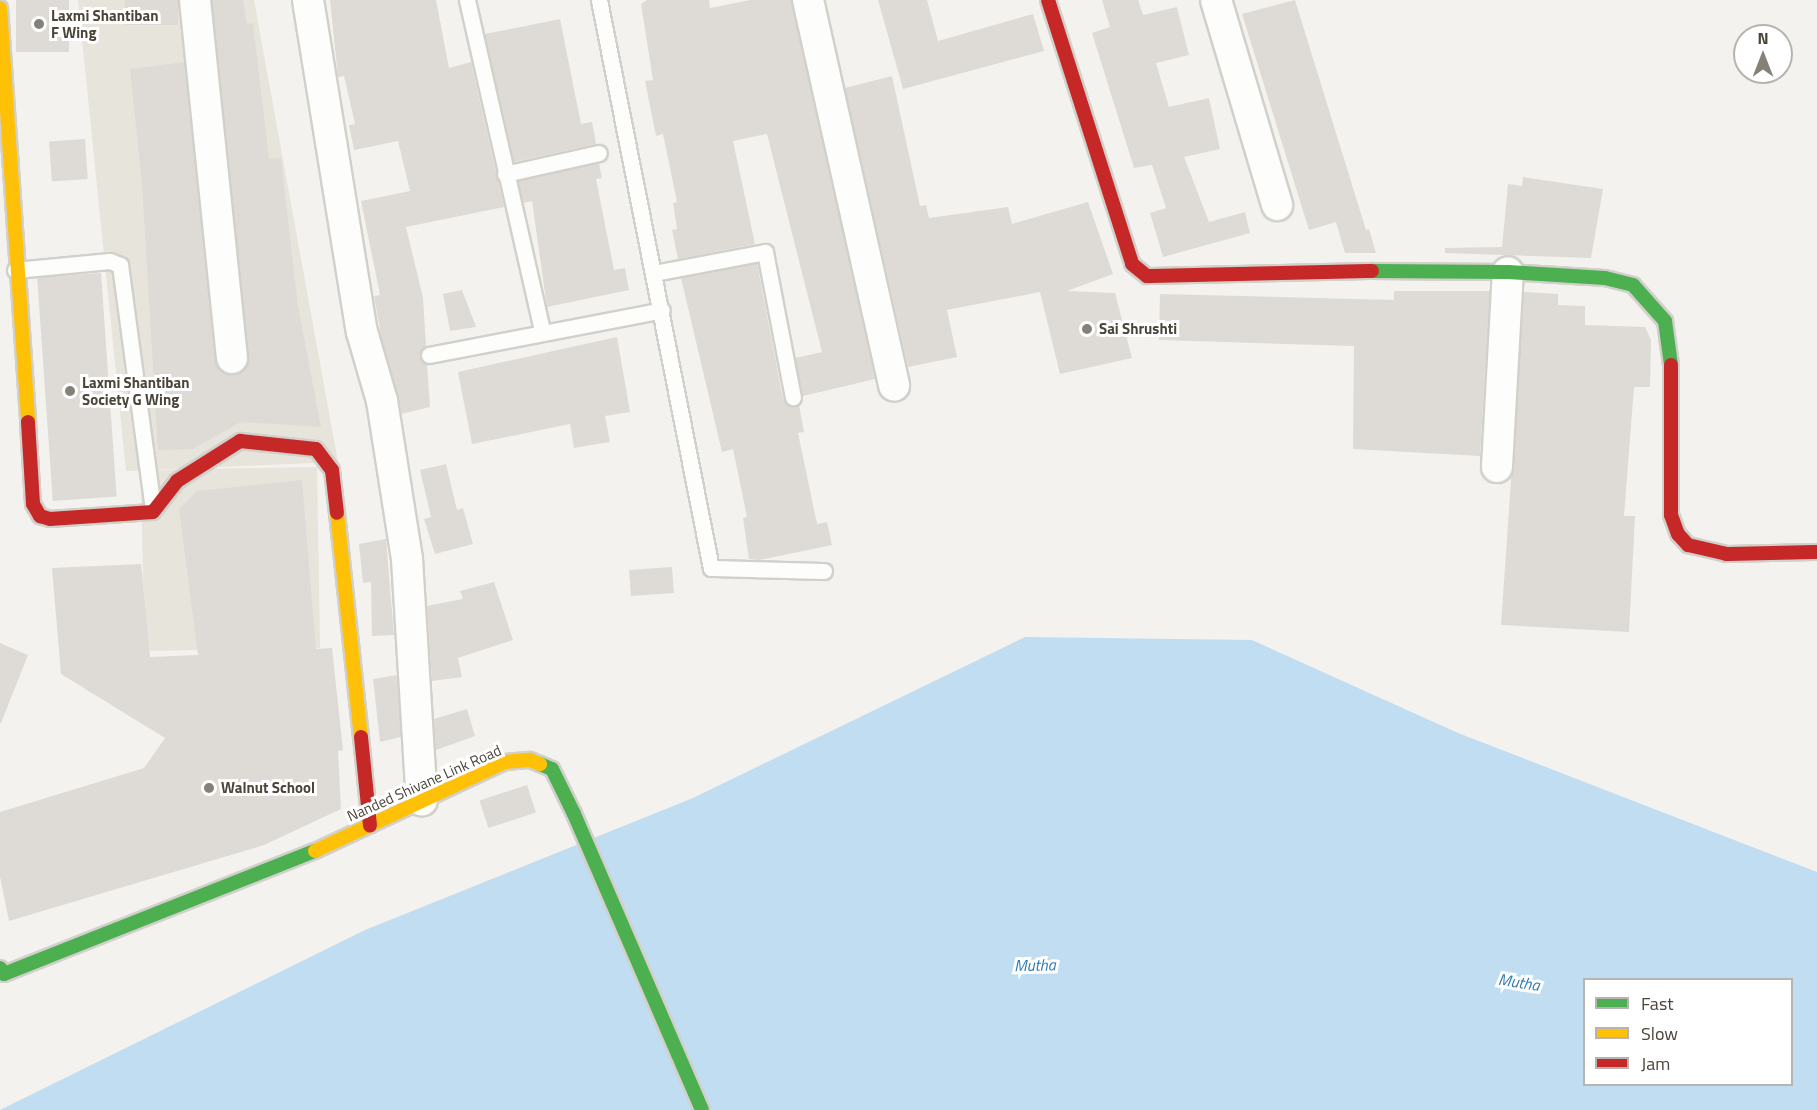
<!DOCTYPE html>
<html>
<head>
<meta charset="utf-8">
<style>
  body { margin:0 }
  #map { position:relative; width:1817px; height:1110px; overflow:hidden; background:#f4f2ee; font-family:"Titillium Web",sans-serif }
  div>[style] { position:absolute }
  .residential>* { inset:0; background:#e7e4dc; transform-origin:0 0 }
  .water>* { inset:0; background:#c0ddf1 }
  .building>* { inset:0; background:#dedbd6; transform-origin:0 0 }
  .roads { filter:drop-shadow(2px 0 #d2d0cb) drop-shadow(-2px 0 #d2d0cb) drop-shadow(0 2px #d2d0cb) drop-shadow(0 -2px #d2d0cb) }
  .lane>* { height:15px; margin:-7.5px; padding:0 7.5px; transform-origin:7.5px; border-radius:7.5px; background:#fdfdfc }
  .street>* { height:30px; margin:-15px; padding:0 15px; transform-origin:15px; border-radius:15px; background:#fdfdfc }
  .fast>* { height:14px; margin:-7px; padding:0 7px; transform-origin:7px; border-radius:7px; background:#4caf50 }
  .slow>* { height:14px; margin:-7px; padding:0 7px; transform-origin:7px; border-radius:7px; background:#ffc107 }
  .jam>* { height:14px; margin:-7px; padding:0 7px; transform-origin:7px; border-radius:7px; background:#c62828 }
  .dots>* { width:16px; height:16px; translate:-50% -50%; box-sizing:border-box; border:3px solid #fff; border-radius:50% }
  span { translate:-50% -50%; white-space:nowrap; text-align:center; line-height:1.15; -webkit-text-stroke:6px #fff; paint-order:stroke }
  .poi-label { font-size:15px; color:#4b4439; font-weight:700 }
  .left { translate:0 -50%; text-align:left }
  .street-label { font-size:15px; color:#4b4439 }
  .water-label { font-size:16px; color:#2e7ab2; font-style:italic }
  .legend { position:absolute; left:1583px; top:978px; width:210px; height:108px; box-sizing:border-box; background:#fff; border:2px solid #b7b4b0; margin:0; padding:8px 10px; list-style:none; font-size:18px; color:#4b4439 }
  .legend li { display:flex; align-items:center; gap:12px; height:30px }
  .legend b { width:30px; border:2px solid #b7b4b0 }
  .north { position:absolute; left:1733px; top:24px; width:60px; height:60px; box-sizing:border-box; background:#fff; border:2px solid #b7b4b0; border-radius:50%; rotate:0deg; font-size:16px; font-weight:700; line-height:24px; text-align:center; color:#4b4439 }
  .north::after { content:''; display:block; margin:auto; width:21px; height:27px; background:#868178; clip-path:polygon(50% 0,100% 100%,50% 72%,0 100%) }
</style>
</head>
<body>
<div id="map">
  <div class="residential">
    <div style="clip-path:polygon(78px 0,254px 0,338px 462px,126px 471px)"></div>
    <div style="left:317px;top:467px;width:181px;height:176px;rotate:89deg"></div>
  </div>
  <div class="water">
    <div style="clip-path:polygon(evenodd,1025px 637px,1252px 640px,1458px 733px,1817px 872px,1817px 1110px,0 1110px,365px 930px,693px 798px,1025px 637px,1584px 980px,1792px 980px,1792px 1084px,1584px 1084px,1584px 980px)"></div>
  </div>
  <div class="building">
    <div style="left:16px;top:0;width:53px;height:52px"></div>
    <div style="left:125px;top:0;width:53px;height:25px"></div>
    <div style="clip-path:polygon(212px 0,243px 0,247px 24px,253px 23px,269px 159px,281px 158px,298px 306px,321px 427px,241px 422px,193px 449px,158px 450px,142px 184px,130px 69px,184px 62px,215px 360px,218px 369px,233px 375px,243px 372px,249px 357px)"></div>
    <div style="clip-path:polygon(330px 0,436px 0,449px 68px,471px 62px,504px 207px,406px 227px,423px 298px,426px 346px,419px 356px,427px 364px,430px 407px,401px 414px,382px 341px,374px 296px,380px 295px,361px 201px,410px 191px,398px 141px,354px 150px,349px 125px,355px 124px,344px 76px,338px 77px)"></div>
    <div style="clip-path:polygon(647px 0,709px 0,710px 8px,750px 0,791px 0,875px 379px,803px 396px,795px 358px,822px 352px,767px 134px,733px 141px,755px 244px,678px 259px,672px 230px,677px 229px,673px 203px,677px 202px,663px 134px,656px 136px,645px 81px,653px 80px,641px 4px)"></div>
    <div style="clip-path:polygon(878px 0,927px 0,938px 41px,1033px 14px,1044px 51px,903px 89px)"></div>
    <div style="clip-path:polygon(1102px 0,1138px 0,1143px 15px,1177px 7px,1189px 55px,1156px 63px,1169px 107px,1209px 98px,1220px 149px,1184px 157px,1209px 222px,1245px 212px,1250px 233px,1163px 257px,1150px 213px,1166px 208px,1152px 165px,1134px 168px,1092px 33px,1110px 27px)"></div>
    <div style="clip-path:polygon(1295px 0,1366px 230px,1369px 229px,1376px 253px,1345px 253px,1336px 222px,1309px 230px,1242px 14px)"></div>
    <div style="clip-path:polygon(560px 19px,581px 124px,592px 122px,596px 144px,514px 162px,485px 34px)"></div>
    <div style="clip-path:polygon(892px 76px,920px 206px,926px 205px,929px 218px,1008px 207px,1012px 224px,1088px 202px,1113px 274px,1067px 291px,1115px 293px,1132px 358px,1060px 374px,1040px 292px,947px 310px,957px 357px,908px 367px,845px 88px)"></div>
    <div style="left:85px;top:139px;width:40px;height:36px;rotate:86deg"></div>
    <div style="clip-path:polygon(599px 163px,602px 178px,596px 179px,614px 270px,625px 268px,629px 290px,547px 307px,532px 201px,523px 203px,518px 181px)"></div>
    <div style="clip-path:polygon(1523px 177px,1603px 189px,1591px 258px,1445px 253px,1445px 248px,1502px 247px,1508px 184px,1522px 186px)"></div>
    <div style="clip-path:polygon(757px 263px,783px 399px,789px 406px,799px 405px,804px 432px,798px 433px,817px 524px,827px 522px,832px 545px,759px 560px,749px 559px,743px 518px,747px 517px,733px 449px,722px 452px,681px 278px)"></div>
    <div style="left:101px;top:273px;width:224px;height:64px;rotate:86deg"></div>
    <div style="clip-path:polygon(462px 290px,476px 327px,450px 331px,443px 294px)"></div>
    <div style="clip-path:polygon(1394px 291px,1490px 291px,1480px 456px,1353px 449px,1354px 346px,1159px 340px,1160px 294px,1394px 300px)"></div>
    <div style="clip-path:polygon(1524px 292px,1558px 294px,1558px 305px,1585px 306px,1585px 325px,1645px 327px,1651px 340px,1650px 387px,1634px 387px,1624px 516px,1635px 516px,1629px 632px,1501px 625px)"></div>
    <div style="clip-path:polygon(617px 337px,630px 412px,605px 416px,610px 442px,574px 448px,570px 424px,472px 444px,458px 372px)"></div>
    <div style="clip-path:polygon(446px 464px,457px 510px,463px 508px,473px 544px,435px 554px,424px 519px,431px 517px,420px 470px)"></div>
    <div style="clip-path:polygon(302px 480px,316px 649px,332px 648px,343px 750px,338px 751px,341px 809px,264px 845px,9px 921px,0 877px,0 812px,144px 768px,165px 738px,61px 674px,52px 568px,141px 564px,150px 657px,198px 655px,179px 509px,197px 491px)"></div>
    <div style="clip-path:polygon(386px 539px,394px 635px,372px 636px,371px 582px,363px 583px,359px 544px)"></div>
    <div style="left:672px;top:567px;width:26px;height:43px;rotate:86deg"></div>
    <div style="clip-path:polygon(494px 582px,513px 640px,458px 658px,462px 677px,432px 681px,427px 606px,463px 599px,460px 591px)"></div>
    <div style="clip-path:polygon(0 643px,28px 655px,1px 723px,0 723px)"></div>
    <div style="clip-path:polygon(397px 675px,401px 737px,380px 742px,373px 679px)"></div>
    <div style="clip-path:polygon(467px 709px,475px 736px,436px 750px,434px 719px)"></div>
    <div style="left:527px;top:785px;width:29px;height:50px;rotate:72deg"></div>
  </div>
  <div class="roads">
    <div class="lane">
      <div style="left:467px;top:0;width:339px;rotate:77.2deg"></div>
      <div style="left:599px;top:0;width:579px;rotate:78.85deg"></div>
      <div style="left:711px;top:568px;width:113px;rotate:1.5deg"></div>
      <div style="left:505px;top:174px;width:96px;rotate:-12.6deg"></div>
      <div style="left:15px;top:270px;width:95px;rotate:-5.4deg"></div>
      <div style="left:110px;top:261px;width:11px;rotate:22deg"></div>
      <div style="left:120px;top:265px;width:245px;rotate:82.3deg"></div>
      <div style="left:654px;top:273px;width:113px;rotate:-10.7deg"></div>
      <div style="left:765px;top:252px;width:148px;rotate:79.1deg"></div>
      <div style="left:429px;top:355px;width:237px;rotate:-10.9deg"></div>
    </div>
    <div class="street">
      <div style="left:195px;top:0;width:360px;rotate:84.1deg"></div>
      <div style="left:308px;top:0;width:336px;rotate:80.8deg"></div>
      <div style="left:362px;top:332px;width:72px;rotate:73.8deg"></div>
      <div style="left:382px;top:401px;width:160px;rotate:81deg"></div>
      <div style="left:407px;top:559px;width:242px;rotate:86.5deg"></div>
      <div style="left:808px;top:0;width:395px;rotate:77.4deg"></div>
      <div style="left:1216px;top:0;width:214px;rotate:73.4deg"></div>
      <div style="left:1497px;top:467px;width:195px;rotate:-86.8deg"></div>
    </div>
    <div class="fast">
      <div style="left:1372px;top:271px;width:136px;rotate:0.4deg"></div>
      <div style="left:1508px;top:272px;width:97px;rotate:3.5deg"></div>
      <div style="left:1605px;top:278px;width:29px;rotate:14deg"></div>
      <div style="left:1633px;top:285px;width:48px;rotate:48.4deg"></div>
      <div style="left:1665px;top:321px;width:44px;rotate:82.2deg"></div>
      <div style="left:540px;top:764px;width:13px;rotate:23deg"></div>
      <div style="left:552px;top:769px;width:50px;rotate:63.9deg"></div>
      <div style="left:574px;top:814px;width:322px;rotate:66.6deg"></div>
      <div style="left:0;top:968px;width:7px;rotate:56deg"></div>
      <div style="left:4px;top:974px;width:334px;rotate:-21.6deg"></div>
    </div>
    <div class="slow">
      <div style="left:0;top:8px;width:415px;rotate:86.1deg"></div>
      <div style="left:337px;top:513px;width:225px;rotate:83.9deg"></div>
      <div style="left:315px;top:851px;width:210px;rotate:-25.1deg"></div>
      <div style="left:505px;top:762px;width:25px;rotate:-5deg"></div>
      <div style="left:530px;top:760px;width:11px;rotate:22deg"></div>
    </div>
    <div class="jam">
      <div style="left:1048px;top:0;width:277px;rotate:72.3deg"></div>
      <div style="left:1132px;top:264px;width:19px;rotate:39deg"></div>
      <div style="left:1147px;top:276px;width:225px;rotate:-1.3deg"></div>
      <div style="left:1671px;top:365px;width:150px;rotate:90deg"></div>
      <div style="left:1671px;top:515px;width:20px;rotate:70deg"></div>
      <div style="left:1678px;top:534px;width:15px;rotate:48deg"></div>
      <div style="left:1688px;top:545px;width:39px;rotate:13deg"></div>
      <div style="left:1726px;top:554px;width:91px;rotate:-1.3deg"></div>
      <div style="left:28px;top:422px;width:82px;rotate:86.5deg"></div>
      <div style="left:33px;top:504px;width:14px;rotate:60deg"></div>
      <div style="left:40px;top:516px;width:10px;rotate:17deg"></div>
      <div style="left:50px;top:519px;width:103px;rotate:-3.9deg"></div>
      <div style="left:153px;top:512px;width:39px;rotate:-52deg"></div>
      <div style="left:177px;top:481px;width:75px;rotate:-32.4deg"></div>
      <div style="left:240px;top:441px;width:76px;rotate:6deg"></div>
      <div style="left:316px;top:449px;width:26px;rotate:53deg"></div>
      <div style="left:332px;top:470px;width:43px;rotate:83.4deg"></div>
      <div style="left:361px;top:737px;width:89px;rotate:84.2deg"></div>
    </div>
  </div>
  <div class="dots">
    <div style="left:39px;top:24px;background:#868178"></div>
    <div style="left:1087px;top:329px;background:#868178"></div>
    <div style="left:70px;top:391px;background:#868178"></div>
    <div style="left:209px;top:788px;background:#868178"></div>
  </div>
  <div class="poi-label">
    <span class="left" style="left:51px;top:24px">Laxmi Shantiban<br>F Wing</span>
    <span class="left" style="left:1099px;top:329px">Sai Shrushti</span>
    <span class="left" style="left:82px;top:391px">Laxmi Shantiban<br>Society G Wing</span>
    <span class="left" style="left:221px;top:788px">Walnut School</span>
  </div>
  <div class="street-label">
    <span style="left:424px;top:783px;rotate:-24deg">Nanded Shivane Link Road</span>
  </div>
  <div class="water-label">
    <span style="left:1035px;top:965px;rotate:-1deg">Mutha</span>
    <span style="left:1519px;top:982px;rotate:9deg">Mutha</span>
  </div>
  <ul class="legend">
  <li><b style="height:8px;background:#4caf50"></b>Fast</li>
  <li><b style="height:8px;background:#ffc107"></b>Slow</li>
  <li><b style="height:8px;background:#c62828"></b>Jam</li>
  </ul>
  <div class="north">N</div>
</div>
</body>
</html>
